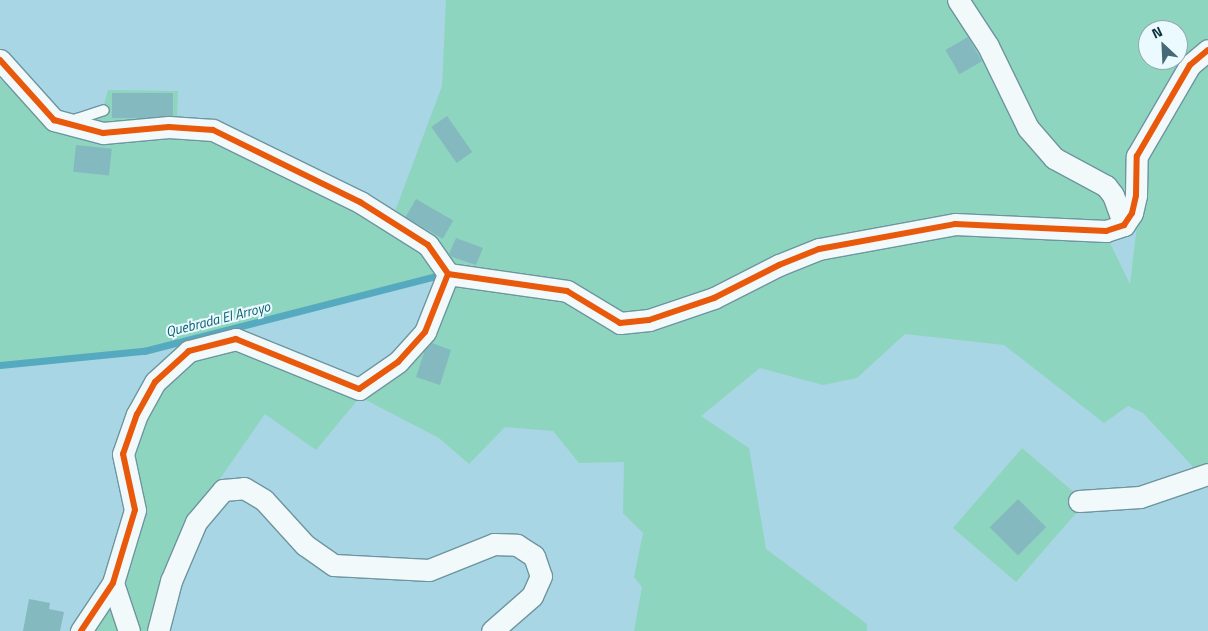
<!DOCTYPE html>
<html>
<head>
<meta charset="utf-8">
<style>
  body { margin:0 }
  #map { position:relative; width:1208px; height:631px; overflow:hidden; background:#a8d6e4; font-family:"Titillium Web",sans-serif }
  div>[style] { position:absolute }
  .green>* { inset:0; background:#8ed5bf }
  .stream>* { height:7px; margin:-3.5px; padding:0 3.5px; transform-origin:3.5px; border-radius:3.5px; background:#56aac0 }
  .building>* { inset:0; background:#84b9c0; transform-origin:0 0 }
  .roads { filter:drop-shadow(1px 0 #6e959f) drop-shadow(-1px 0 #6e959f) drop-shadow(0 1px #6e959f) drop-shadow(0 -1px #6e959f) }
  .service>* { height:10px; margin:-5px; padding:0 5px; transform-origin:5px; border-radius:5px; background:#f2f9fb }
  .minor>* { height:21px; margin:-10.5px; padding:0 10.5px; transform-origin:10.5px; border-radius:10.5px; background:#f2f9fb }
  .cycleway>* { height:6px; margin:-3px; padding:0 3px; transform-origin:3px; border-radius:3px; background:#e8590c }
  span { translate:-50% -50%; white-space:nowrap; text-align:center; line-height:1.15; -webkit-text-stroke:4px #eafafe; paint-order:stroke }
  .water-label { font-size:14px; color:#0a5d6f; font-style:italic }
  .north { position:absolute; left:1138px; top:20px; width:50px; height:50px; box-sizing:border-box; background:#eafafe; border:1px solid #91a9b0; border-radius:50%; rotate:335deg; font-size:14px; font-weight:700; line-height:20px; text-align:center; color:#0c303a }
  .north::after { content:''; display:block; margin:auto; width:18px; height:22px; background:#436a76; clip-path:polygon(50% 0,100% 100%,50% 72%,0 100%) }
</style>
</head>
<body>
<div id="map">
  <div class="green">
    <div style="clip-path:polygon(446px 0,948px 0,980px 49px,994px 79px,1100px 192px,1114px 220px,957px 216px,647px 311px,623px 314px,454px 267px,394px 214px,442px 86px)"></div>
    <div style="clip-path:polygon(evenodd,968px 0,1208px 0,1208px 40px,1183px 59px,1126px 204px,1059px 152px,1036px 125px,968px 0,1148px 30px,1178px 30px,1178px 60px,1148px 60px,1148px 30px)"></div>
    <div style="clip-path:polygon(1208px 61px,1208px 466px,1195px 469px,1143px 413px,1128px 406px,1104px 423px,1004px 345px,905px 334px,857px 378px,823px 385px,760px 368px,701px 416px,749px 448px,766px 549px,867px 624px,867px 631px,634px 631px,642px 587px,634px 577px,643px 533px,623px 513px,624px 462px,579px 463px,553px 431px,505px 427px,469px 464px,439px 438px,360px 397px,316px 450px,265px 414px,217px 483px,205px 494px,188px 519px,150px 631px,137px 631px,122px 583px,131px 455px,144px 418px,162px 388px,192px 360px,235px 348px,360px 397px,453px 284px,565px 300px,618px 331px,820px 257px,955px 233px,1108px 239px,1130px 284px,1145px 158px,1195px 70px)"></div>
    <div style="clip-path:polygon(0 79px,50px 128px,210px 138px,354px 208px,421px 250px,439px 275px,144px 351px,0 365px)"></div>
    <div style="clip-path:polygon(108px 90px,178px 91px,177px 120px,105px 125px,72px 116px,104px 104px)"></div>
    <div style="clip-path:polygon(1022px 448px,1076px 494px,1078px 511px,1016px 582px,953px 528px)"></div>
    <div style="clip-path:polygon(111px 602px,120px 631px,92px 631px)"></div>
  </div>
  <div class="stream">
    <div style="left:0;top:365px;width:145px;rotate:-5.6deg"></div>
    <div style="left:144px;top:351px;width:305px;rotate:-14.4deg"></div>
  </div>
  <div class="building">
    <div style="left:968px;top:37px;width:28px;height:26px;rotate:60deg"></div>
    <div style="left:112px;top:93px;width:61px;height:25px"></div>
    <div style="left:447px;top:116px;width:44px;height:19px;rotate:55deg"></div>
    <div style="left:76px;top:145px;width:36px;height:27px;rotate:6deg"></div>
    <div style="left:416px;top:199px;width:43px;height:21px;rotate:30deg"></div>
    <div style="clip-path:polygon(456px 238px,483px 248px,476px 265px,452px 257px,449px 254px)"></div>
    <div style="clip-path:polygon(432px 343px,451px 350px,440px 385px,416px 377px,425px 350px)"></div>
    <div style="left:1018px;top:499px;width:40px;height:40px;rotate:45deg"></div>
    <div style="clip-path:polygon(29px 599px,50px 603px,49px 609px,64px 612px,60px 631px,23px 631px)"></div>
  </div>
  <div class="roads">
    <div class="service">
      <div style="left:74px;top:125px;width:7px;rotate:-63deg"></div>
      <div style="left:77px;top:119px;width:28px;rotate:-18deg"></div>
    </div>
    <div class="minor">
      <div style="left:958px;top:0;width:55px;rotate:56.9deg"></div>
      <div style="left:988px;top:46px;width:91px;rotate:64deg"></div>
      <div style="left:1028px;top:128px;width:40px;rotate:49deg"></div>
      <div style="left:1054px;top:158px;width:59px;rotate:28.3deg"></div>
      <div style="left:1106px;top:186px;width:11px;rotate:52deg"></div>
      <div style="left:1113px;top:195px;width:32px;rotate:70deg"></div>
      <div style="left:0;top:60px;width:81px;rotate:48deg"></div>
      <div style="left:54px;top:120px;width:51px;rotate:14.9deg"></div>
      <div style="left:103px;top:133px;width:66px;rotate:-5.2deg"></div>
      <div style="left:169px;top:127px;width:44px;rotate:3.9deg"></div>
      <div style="left:213px;top:130px;width:164px;rotate:26.1deg"></div>
      <div style="left:360px;top:202px;width:80px;rotate:32.3deg"></div>
      <div style="left:428px;top:245px;width:35px;rotate:55deg"></div>
      <div style="left:448px;top:274px;width:62px;rotate:111.6deg"></div>
      <div style="left:425px;top:332px;width:40px;rotate:132deg"></div>
      <div style="left:398px;top:362px;width:47px;rotate:145.3deg"></div>
      <div style="left:359px;top:389px;width:133px;rotate:-157.9deg"></div>
      <div style="left:236px;top:339px;width:49px;rotate:165.7deg"></div>
      <div style="left:189px;top:351px;width:46px;rotate:137.6deg"></div>
      <div style="left:155px;top:382px;width:37px;rotate:119deg"></div>
      <div style="left:137px;top:414px;width:42px;rotate:109.3deg"></div>
      <div style="left:123px;top:454px;width:57px;rotate:77.9deg"></div>
      <div style="left:135px;top:510px;width:76px;rotate:106.8deg"></div>
      <div style="left:113px;top:583px;width:58px;rotate:123.7deg"></div>
      <div style="left:448px;top:274px;width:120px;rotate:8.1deg"></div>
      <div style="left:567px;top:291px;width:62px;rotate:31.1deg"></div>
      <div style="left:620px;top:323px;width:29px;rotate:-6deg"></div>
      <div style="left:649px;top:320px;width:69px;rotate:-18.7deg"></div>
      <div style="left:714px;top:298px;width:73px;rotate:-26.9deg"></div>
      <div style="left:779px;top:265px;width:43px;rotate:-21.8deg"></div>
      <div style="left:819px;top:249px;width:138px;rotate:-10.4deg"></div>
      <div style="left:955px;top:224px;width:151px;rotate:2.7deg"></div>
      <div style="left:1106px;top:231px;width:19px;rotate:-18deg"></div>
      <div style="left:1124px;top:225px;width:14px;rotate:-56deg"></div>
      <div style="left:1132px;top:213px;width:18px;rotate:-77deg"></div>
      <div style="left:1136px;top:195px;width:39px;rotate:-89deg"></div>
      <div style="left:1137px;top:156px;width:105px;rotate:-59.8deg"></div>
      <div style="left:1190px;top:65px;width:23px;rotate:-40deg"></div>
      <div style="left:1079px;top:501px;width:61px;rotate:-3.8deg"></div>
      <div style="left:1140px;top:497px;width:72px;rotate:-18.7deg"></div>
      <div style="left:113px;top:583px;width:51px;rotate:71.6deg"></div>
      <div style="left:158px;top:631px;width:52px;rotate:-75.4deg"></div>
      <div style="left:171px;top:581px;width:64px;rotate:-67deg"></div>
      <div style="left:196px;top:522px;width:42px;rotate:-49.8deg"></div>
      <div style="left:223px;top:490px;width:21px;rotate:-5deg"></div>
      <div style="left:244px;top:488px;width:23px;rotate:31deg"></div>
      <div style="left:264px;top:500px;width:61px;rotate:47.7deg"></div>
      <div style="left:305px;top:545px;width:35px;rotate:35deg"></div>
      <div style="left:334px;top:565px;width:95px;rotate:3deg"></div>
      <div style="left:429px;top:570px;width:70px;rotate:-21.8deg"></div>
      <div style="left:494px;top:544px;width:23px;rotate:2deg"></div>
      <div style="left:517px;top:545px;width:20px;rotate:33deg"></div>
      <div style="left:534px;top:556px;width:21px;rotate:71deg"></div>
      <div style="left:541px;top:576px;width:22px;rotate:114deg"></div>
      <div style="left:532px;top:596px;width:53px;rotate:138.8deg"></div>
    </div>
  </div>
  <div class="cycleway">
    <div style="left:0;top:60px;width:81px;rotate:48deg"></div>
    <div style="left:54px;top:120px;width:51px;rotate:14.9deg"></div>
    <div style="left:103px;top:133px;width:66px;rotate:-5.2deg"></div>
    <div style="left:169px;top:127px;width:44px;rotate:3.9deg"></div>
    <div style="left:213px;top:130px;width:164px;rotate:26.1deg"></div>
    <div style="left:360px;top:202px;width:80px;rotate:32.3deg"></div>
    <div style="left:428px;top:245px;width:35px;rotate:55deg"></div>
    <div style="left:448px;top:274px;width:62px;rotate:111.6deg"></div>
    <div style="left:425px;top:332px;width:40px;rotate:132deg"></div>
    <div style="left:398px;top:362px;width:47px;rotate:145.3deg"></div>
    <div style="left:359px;top:389px;width:133px;rotate:-157.9deg"></div>
    <div style="left:236px;top:339px;width:49px;rotate:165.7deg"></div>
    <div style="left:189px;top:351px;width:46px;rotate:137.6deg"></div>
    <div style="left:155px;top:382px;width:37px;rotate:119deg"></div>
    <div style="left:137px;top:414px;width:42px;rotate:109.3deg"></div>
    <div style="left:123px;top:454px;width:57px;rotate:77.9deg"></div>
    <div style="left:135px;top:510px;width:76px;rotate:106.8deg"></div>
    <div style="left:113px;top:583px;width:58px;rotate:123.7deg"></div>
    <div style="left:448px;top:274px;width:120px;rotate:8.1deg"></div>
    <div style="left:567px;top:291px;width:62px;rotate:31.1deg"></div>
    <div style="left:620px;top:323px;width:29px;rotate:-6deg"></div>
    <div style="left:649px;top:320px;width:69px;rotate:-18.7deg"></div>
    <div style="left:714px;top:298px;width:73px;rotate:-26.9deg"></div>
    <div style="left:779px;top:265px;width:43px;rotate:-21.8deg"></div>
    <div style="left:819px;top:249px;width:138px;rotate:-10.4deg"></div>
    <div style="left:955px;top:224px;width:151px;rotate:2.7deg"></div>
    <div style="left:1106px;top:231px;width:19px;rotate:-18deg"></div>
    <div style="left:1124px;top:225px;width:14px;rotate:-56deg"></div>
    <div style="left:1132px;top:213px;width:18px;rotate:-77deg"></div>
    <div style="left:1136px;top:195px;width:39px;rotate:-89deg"></div>
    <div style="left:1137px;top:156px;width:105px;rotate:-59.8deg"></div>
    <div style="left:1190px;top:65px;width:23px;rotate:-40deg"></div>
  </div>
  <div class="water-label">
    <span style="left:218px;top:319px;rotate:-14deg">Quebrada El Arroyo</span>
  </div>
  <div class="north">N</div>
</div>
</body>
</html>
